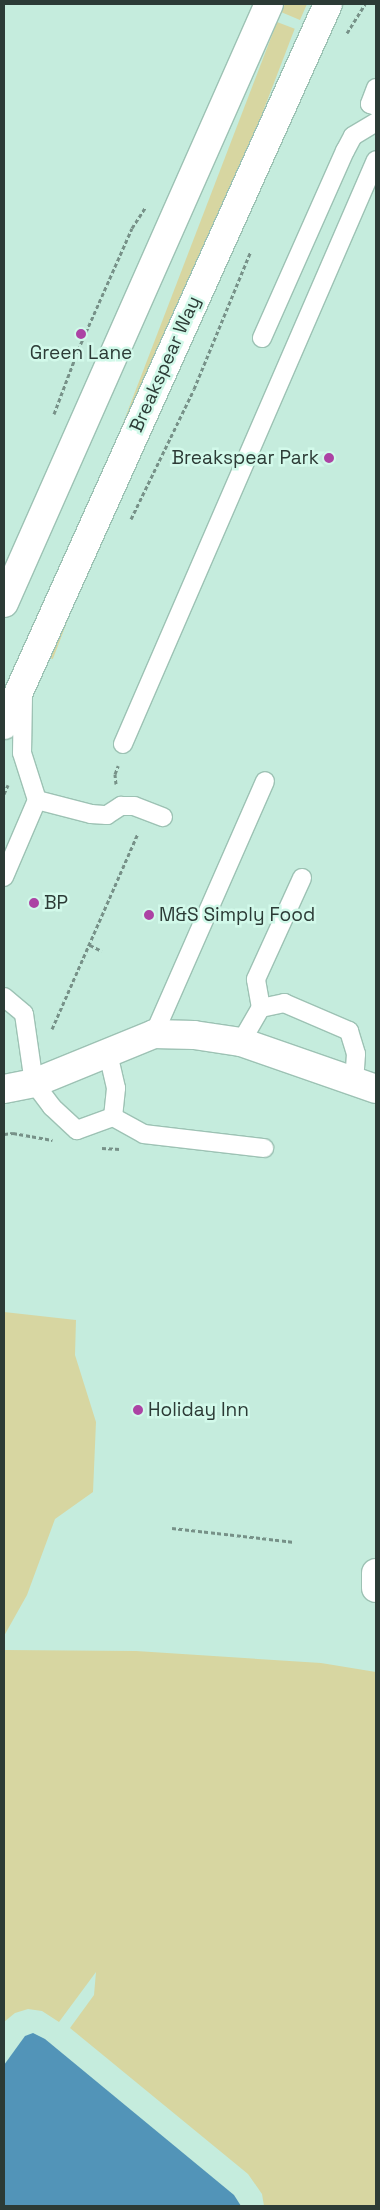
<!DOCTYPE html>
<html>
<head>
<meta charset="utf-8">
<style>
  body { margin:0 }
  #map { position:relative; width:380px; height:2210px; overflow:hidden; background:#c5ecdd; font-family:"Space Grotesk",sans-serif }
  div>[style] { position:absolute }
  .green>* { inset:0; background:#d7d6a1; transform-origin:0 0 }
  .water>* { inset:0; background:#5294b8 }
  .path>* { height:3px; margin-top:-1.5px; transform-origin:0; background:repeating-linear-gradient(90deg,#779188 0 4px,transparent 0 6.5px) }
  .roads { filter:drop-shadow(1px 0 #9dc2b4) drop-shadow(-1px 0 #9dc2b4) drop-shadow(0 1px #9dc2b4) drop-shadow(0 -1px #9dc2b4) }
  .lane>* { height:18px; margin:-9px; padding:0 9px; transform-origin:9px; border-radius:9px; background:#fff }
  .street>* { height:28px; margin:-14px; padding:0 14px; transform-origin:14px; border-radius:14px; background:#fff }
  .primary>* { height:28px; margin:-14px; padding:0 14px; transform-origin:14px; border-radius:14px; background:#fff }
  .dots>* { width:14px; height:14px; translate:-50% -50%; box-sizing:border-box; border:2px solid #d2f9ea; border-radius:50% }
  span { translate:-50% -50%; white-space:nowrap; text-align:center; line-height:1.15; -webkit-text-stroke:5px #d2f9ea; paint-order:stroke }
  .poi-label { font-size:19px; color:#2c3b36 }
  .right { translate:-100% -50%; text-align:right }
  .left { translate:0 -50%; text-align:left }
  .street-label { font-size:19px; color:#2c3b36 }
  .frame { position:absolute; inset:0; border:5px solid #2c3b36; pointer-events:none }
</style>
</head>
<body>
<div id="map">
  <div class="green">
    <div style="clip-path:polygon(285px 4px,307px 4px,300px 20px,281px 12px)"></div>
    <div style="left:277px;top:22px;width:19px;height:675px;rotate:21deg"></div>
    <div style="clip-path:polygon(4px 1312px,76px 1320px,75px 1355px,96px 1422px,93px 1492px,55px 1519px,27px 1595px,4px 1636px)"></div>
    <div style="clip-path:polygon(4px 1650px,136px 1651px,321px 1663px,376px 1672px,376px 2206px,264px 2206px,262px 2194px,248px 2174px,70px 2028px,94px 1995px,96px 1972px,59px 2022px,42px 2011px,28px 2009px,15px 2013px,4px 2022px)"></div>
  </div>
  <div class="water">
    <div style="clip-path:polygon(33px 2033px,45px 2039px,234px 2195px,241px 2206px,4px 2206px,4px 2065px,25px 2036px)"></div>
  </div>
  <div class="path">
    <div style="left:347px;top:33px;width:34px;rotate:-58deg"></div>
    <div style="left:54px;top:414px;width:68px;rotate:-69.4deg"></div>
    <div style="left:78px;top:350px;width:133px;rotate:-66.1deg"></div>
    <div style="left:132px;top:228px;width:24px;rotate:-57deg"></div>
    <div style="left:131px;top:519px;width:144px;rotate:-64.1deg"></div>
    <div style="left:194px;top:389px;width:149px;rotate:-67.6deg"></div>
    <div style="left:116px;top:784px;width:10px;rotate:-96deg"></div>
    <div style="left:115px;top:774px;width:9px;rotate:-69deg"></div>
    <div style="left:4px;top:794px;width:10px;rotate:-66deg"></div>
    <div style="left:90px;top:945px;width:13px;rotate:27deg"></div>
    <div style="left:52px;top:1029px;width:214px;rotate:-66.3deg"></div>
    <div style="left:4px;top:1134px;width:9px;rotate:-6deg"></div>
    <div style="left:13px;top:1133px;width:40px;rotate:10deg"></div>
    <div style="left:102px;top:1148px;width:18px;rotate:3deg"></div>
    <div style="left:172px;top:1528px;width:123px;rotate:6.5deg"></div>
  </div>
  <div class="roads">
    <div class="lane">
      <div style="left:376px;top:88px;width:17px;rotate:111deg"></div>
      <div style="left:370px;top:104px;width:6px;rotate:18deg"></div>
      <div style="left:262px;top:338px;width:205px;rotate:-66.1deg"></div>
      <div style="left:345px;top:151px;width:17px;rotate:-62deg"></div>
      <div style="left:353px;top:136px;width:27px;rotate:-31deg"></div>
      <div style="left:123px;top:744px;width:636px;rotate:-66.58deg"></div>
      <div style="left:37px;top:800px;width:56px;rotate:14.5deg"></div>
      <div style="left:91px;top:814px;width:16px;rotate:4deg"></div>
      <div style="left:107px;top:815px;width:17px;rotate:-33deg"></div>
      <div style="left:121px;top:806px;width:13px"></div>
      <div style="left:134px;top:806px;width:31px;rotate:21deg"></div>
      <div style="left:4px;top:877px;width:84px;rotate:-66.8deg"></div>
      <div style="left:37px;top:800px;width:49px;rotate:-107.7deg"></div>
      <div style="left:22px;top:753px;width:58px;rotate:-89deg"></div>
      <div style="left:4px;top:997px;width:26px;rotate:40deg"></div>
      <div style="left:24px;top:1014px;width:70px;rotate:81.8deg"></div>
      <div style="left:34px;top:1083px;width:30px;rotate:53deg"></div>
      <div style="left:52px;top:1107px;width:34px;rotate:43deg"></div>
      <div style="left:77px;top:1130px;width:38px;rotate:-20deg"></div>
      <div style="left:113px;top:1117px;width:29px;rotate:-84deg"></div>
      <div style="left:116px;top:1088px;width:36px;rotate:-103deg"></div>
      <div style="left:261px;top:1008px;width:29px;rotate:-100deg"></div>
      <div style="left:256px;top:979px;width:111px;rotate:-65.5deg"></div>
      <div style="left:154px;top:1034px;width:276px;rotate:-66.3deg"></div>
      <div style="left:241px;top:1042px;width:39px;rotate:-60deg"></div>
      <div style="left:261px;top:1008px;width:24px;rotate:-12deg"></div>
      <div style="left:284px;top:1003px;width:71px;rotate:23.3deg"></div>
      <div style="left:349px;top:1031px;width:24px;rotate:73deg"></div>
      <div style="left:356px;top:1054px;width:28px;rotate:94deg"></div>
      <div style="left:113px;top:1117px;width:35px;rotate:29deg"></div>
      <div style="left:144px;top:1134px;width:121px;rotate:6.7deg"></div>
    </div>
    <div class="street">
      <div style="left:4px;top:1089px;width:31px;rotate:-11deg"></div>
      <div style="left:34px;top:1083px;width:130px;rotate:-22.2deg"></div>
      <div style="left:154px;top:1034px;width:40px;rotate:1.4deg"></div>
      <div style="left:194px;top:1035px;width:48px;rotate:8.5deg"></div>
      <div style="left:241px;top:1042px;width:143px;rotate:19.2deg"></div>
      <div style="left:376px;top:1573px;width:15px;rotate:90deg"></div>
    </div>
    <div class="primary">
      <div style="left:4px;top:603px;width:655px;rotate:-66.14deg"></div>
      <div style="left:4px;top:725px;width:790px;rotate:-65.8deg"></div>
    </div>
  </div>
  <div class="dots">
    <div style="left:81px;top:334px;background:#ac43a4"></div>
    <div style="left:329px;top:458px;background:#ac43a4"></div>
    <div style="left:34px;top:903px;background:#ac43a4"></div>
    <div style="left:149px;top:915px;background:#ac43a4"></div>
    <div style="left:138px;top:1410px;background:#ac43a4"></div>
  </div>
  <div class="poi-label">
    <span style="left:81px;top:353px">Green Lane</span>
    <span class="right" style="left:319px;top:458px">Breakspear Park</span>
    <span class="left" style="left:44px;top:903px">BP</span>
    <span class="left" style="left:159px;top:915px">M&amp;S Simply Food</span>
    <span class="left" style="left:148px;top:1410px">Holiday Inn</span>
  </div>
  <div class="street-label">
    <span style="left:165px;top:364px;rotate:-66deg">Breakspear Way</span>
  </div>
  <div class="frame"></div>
</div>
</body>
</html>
